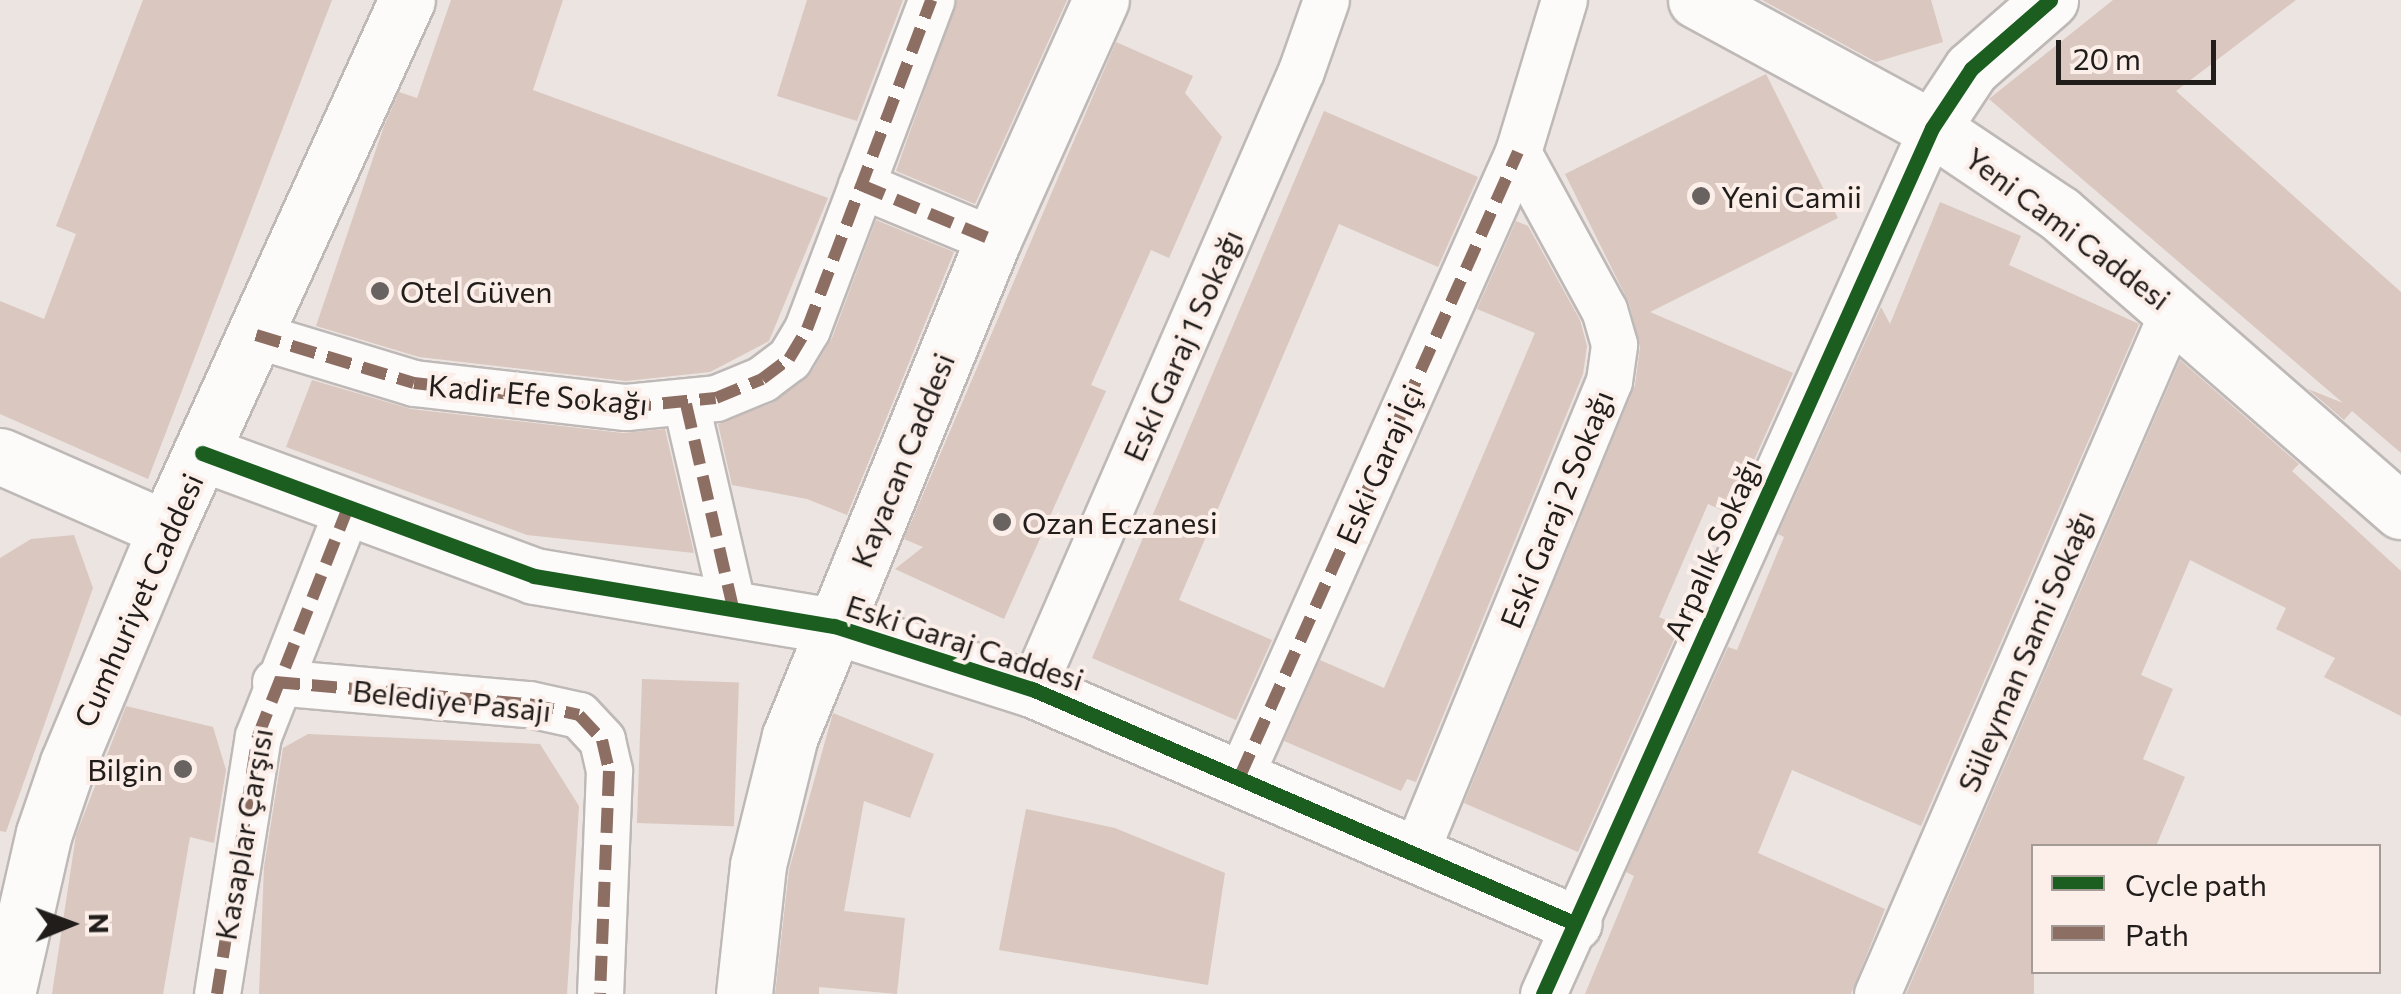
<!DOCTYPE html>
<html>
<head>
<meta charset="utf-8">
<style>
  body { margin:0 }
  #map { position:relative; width:2401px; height:994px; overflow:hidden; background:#ebe4e1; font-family:Commissioner,sans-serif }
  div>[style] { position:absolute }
  .building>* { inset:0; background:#dac7bf; transform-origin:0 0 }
  .roads { filter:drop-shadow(2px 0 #beb9b7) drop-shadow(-2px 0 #beb9b7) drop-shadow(0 2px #beb9b7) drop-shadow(0 -2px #beb9b7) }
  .street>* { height:45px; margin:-22.5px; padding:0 22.5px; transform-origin:22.5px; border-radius:22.5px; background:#fcfbfa }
  .secondary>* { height:55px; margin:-27.5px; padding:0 27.5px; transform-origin:27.5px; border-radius:27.5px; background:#fcfbfa }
  .quiet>* { height:12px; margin-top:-6px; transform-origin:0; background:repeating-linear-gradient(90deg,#8d6e63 0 25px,transparent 0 37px) }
  .cycleway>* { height:15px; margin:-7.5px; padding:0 7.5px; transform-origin:7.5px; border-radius:7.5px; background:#1b5e20 }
  .dots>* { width:28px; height:28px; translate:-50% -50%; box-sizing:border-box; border:5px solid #fcefea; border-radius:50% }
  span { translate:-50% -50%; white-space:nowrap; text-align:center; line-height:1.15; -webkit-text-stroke:8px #fcefea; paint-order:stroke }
  .poi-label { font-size:30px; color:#211d1b }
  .left { translate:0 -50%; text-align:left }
  .right { translate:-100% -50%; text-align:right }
  .street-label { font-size:30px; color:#211d1b }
  .legend { position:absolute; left:2031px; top:844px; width:350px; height:130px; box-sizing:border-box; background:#fcefea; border:2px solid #a49b97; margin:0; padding:12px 18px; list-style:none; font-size:30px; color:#211d1b }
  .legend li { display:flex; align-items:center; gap:20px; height:50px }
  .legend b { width:50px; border:2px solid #a49b97 }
  .north { position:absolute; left:20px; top:874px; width:100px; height:100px; -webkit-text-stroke:8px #fcefea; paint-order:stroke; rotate:89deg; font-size:28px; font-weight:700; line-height:40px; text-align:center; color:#211d1b }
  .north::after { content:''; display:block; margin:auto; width:35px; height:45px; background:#211d1b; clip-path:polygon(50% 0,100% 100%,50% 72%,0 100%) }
  .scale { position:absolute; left:2056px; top:40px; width:160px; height:45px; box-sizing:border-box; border:5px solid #211d1b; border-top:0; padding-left:12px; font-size:30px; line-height:35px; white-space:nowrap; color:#211d1b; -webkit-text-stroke:8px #fcefea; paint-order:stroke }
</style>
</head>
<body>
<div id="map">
  <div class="building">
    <div style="clip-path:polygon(143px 0,332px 0,148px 479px,0 414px,0 301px,44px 319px,76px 234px,56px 226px)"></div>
    <div style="clip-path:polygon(451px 0,563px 0,533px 90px,828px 198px,769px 341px,710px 372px,626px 381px,419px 357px,316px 326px,384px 126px,399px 92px,417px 98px)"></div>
    <div style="clip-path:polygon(807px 0,903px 0,857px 121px,777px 96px)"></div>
    <div style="clip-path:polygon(957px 0,1067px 0,975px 204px,896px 171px)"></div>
    <div style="clip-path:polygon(1762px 0,1931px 0,1943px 42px,1876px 62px)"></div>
    <div style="clip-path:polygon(2113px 0,2296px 0,2176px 91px,2401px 292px,2401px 453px,2352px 411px,2344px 420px,2308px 389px,2343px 403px,1989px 99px)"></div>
    <div style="clip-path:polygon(1116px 42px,1193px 76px,1185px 93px,1222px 137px,1169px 258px,1151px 250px,1091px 385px,1106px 391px,1004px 619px,895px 569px,923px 547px,904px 539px)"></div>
    <div style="clip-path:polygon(1766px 74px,1838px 218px,1650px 312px,1793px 373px,1730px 514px,1708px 504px,1659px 617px,1680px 626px,1578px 852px,1464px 803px,1635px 385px,1640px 347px,1629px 303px,1565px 174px)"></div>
    <div style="clip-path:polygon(1324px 111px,1478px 177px,1438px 267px,1339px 224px,1179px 600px,1272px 640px,1236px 720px,1092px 658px)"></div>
    <div style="clip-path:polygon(1940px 202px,2021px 236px,2009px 265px,2139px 324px,1921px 826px,1792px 770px,1758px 853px,1885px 909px,1851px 994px,1585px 994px,1634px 876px,1626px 872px,1728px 647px,1737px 650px,1784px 537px,1778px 534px,1881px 307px,1890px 324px)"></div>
    <div style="clip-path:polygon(876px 220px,954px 252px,847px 515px,807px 499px,732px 485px,718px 424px,772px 403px,811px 373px,832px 338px)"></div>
    <div style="clip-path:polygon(1516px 221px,1528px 226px,1580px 320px,1587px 346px,1583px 374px,1416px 782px,1407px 779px,1401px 791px,1284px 741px,1320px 660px,1384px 688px,1535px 333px,1477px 309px)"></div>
    <div style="clip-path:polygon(2180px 360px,2299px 464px,2292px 471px,2401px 571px,2401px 716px,2324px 677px,2335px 658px,2276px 629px,2286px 608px,2190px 560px,2141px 675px,2173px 689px,2143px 759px,2185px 777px,2156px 846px,2034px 846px,2034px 994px,1906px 994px)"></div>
    <div style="clip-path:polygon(312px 380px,411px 409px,623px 433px,665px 429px,694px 553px,527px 535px,286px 447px)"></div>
    <div style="clip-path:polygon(74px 535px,93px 588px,6px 832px,0 831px,0 558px,31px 539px)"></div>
    <div style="left:642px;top:679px;width:97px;height:144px;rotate:2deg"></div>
    <div style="clip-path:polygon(126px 706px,213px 727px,226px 770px,214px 843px,190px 837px,163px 994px,52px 994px,76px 835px)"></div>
    <div style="clip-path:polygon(833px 713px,934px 754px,910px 818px,864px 801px,844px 911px,905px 918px,897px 994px,819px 987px,819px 994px,775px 994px,789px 870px)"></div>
    <div style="clip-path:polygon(308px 734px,540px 744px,579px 806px,567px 994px,259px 994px,264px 867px,283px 748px)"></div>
    <div style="clip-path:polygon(1026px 809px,1115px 828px,1225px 873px,1208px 985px,999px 950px)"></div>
  </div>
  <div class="roads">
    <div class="street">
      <div style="left:861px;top:185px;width:143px;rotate:22.6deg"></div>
      <div style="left:256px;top:335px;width:165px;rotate:16.9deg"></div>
      <div style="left:414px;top:383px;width:213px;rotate:6.5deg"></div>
      <div style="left:626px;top:407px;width:90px;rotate:-5.7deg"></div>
      <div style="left:716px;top:398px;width:50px;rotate:-22.4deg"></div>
      <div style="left:762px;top:379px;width:34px;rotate:-37deg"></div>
      <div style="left:789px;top:359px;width:35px;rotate:-59deg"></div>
      <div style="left:807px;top:329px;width:352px;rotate:-69.3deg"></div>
      <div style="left:686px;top:404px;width:213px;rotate:77deg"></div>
      <div style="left:275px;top:682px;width:255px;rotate:5deg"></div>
      <div style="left:529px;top:704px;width:51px;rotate:12.4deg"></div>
      <div style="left:579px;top:715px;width:34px;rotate:47deg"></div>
      <div style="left:602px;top:740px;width:32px;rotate:77deg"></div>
      <div style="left:609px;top:771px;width:223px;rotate:92.3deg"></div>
      <div style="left:1032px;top:689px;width:674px;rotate:-66.48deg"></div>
      <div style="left:1301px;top:71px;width:75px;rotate:-70.6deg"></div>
      <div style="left:1240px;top:776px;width:683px;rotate:-65.99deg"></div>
      <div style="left:1416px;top:851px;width:508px;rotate:-67.68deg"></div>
      <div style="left:1609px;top:381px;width:37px;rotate:-82deg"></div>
      <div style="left:1614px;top:344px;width:35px;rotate:-106deg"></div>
      <div style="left:1604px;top:310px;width:180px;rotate:-118.6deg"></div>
      <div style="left:1518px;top:152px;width:159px;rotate:-73.2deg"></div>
      <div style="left:217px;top:994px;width:261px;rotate:-81deg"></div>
      <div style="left:258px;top:736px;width:243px;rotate:-68.5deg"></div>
      <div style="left:1543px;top:994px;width:949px;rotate:-65.81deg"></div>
      <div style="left:1877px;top:994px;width:748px;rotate:-66.59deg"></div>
    </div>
    <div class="secondary">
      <div style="left:1696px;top:0;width:268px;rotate:28.5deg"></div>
      <div style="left:1932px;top:128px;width:154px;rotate:33.9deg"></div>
      <div style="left:2060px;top:214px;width:452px;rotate:41.1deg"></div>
      <div style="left:1932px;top:128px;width:71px;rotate:-56.5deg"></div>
      <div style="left:1971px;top:69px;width:105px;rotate:-41.1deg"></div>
      <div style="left:202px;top:453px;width:354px;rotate:20.3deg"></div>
      <div style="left:534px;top:576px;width:304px;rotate:9.5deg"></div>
      <div style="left:834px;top:626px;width:208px;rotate:17.7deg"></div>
      <div style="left:1032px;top:689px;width:590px;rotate:23.35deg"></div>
      <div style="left:0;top:456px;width:181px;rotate:23.7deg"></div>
      <div style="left:7px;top:994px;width:165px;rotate:-77.1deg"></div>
      <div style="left:44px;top:833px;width:74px;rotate:-71.1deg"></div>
      <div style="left:68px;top:763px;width:254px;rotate:-67.3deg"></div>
      <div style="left:166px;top:529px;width:581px;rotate:-65.51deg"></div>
      <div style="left:744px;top:994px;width:130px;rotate:-83.8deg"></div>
      <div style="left:758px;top:865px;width:133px;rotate:-76.1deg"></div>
      <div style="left:790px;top:736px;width:536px;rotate:-67.74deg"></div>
      <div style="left:993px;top:240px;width:263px;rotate:-65.8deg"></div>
    </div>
  </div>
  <div class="quiet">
    <div style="left:861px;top:185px;width:143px;rotate:22.6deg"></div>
    <div style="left:256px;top:335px;width:165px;rotate:16.9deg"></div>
    <div style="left:414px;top:383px;width:213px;rotate:6.5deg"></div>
    <div style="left:626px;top:407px;width:90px;rotate:-5.7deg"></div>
    <div style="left:716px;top:398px;width:50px;rotate:-22.4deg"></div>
    <div style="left:762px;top:379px;width:34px;rotate:-37deg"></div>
    <div style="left:789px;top:359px;width:35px;rotate:-59deg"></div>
    <div style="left:807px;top:329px;width:352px;rotate:-69.3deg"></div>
    <div style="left:686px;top:404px;width:213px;rotate:77deg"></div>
    <div style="left:275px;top:682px;width:255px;rotate:5deg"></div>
    <div style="left:529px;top:704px;width:51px;rotate:12.4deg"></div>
    <div style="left:579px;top:715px;width:34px;rotate:47deg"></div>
    <div style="left:602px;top:740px;width:32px;rotate:77deg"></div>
    <div style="left:609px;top:771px;width:223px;rotate:92.3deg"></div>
    <div style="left:1240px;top:776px;width:683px;rotate:-65.99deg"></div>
    <div style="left:217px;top:994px;width:261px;rotate:-81deg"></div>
    <div style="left:258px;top:736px;width:243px;rotate:-68.5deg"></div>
  </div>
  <div class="cycleway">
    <div style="left:202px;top:453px;width:354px;rotate:20.3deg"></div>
    <div style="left:534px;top:576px;width:304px;rotate:9.5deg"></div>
    <div style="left:834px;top:626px;width:208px;rotate:17.7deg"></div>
    <div style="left:1032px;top:689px;width:590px;rotate:23.35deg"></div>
    <div style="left:1543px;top:994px;width:949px;rotate:-65.81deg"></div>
    <div style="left:1932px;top:128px;width:71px;rotate:-56.5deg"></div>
    <div style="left:1971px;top:69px;width:105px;rotate:-41.1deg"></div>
  </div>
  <div class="dots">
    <div style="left:1701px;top:196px;background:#686360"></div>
    <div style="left:380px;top:291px;background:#686360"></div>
    <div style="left:1002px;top:522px;background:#686360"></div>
    <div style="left:183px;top:769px;background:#686360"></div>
  </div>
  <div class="poi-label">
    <span class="left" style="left:1721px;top:196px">Yeni Camii</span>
    <span class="left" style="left:400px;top:291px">Otel Güven</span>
    <span class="left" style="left:1022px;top:522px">Ozan Eczanesi</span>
    <span class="right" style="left:163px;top:769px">Bilgin</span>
  </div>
  <div class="street-label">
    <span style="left:2068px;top:228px;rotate:37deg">Yeni Cami Caddesi</span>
    <span style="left:1182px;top:345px;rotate:-66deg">Eski Garaj 1 Sokağı</span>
    <span style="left:538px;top:394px;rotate:5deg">Kadir Efe Sokağı</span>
    <span style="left:902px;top:460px;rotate:-68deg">Kayacan Caddesi</span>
    <span style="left:1379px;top:464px;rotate:-66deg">Eski Garaj İçi</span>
    <span style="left:1556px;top:509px;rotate:-68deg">Eski Garaj 2 Sokağı</span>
    <span style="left:1712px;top:549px;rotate:-66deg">Arpalık Sokağı</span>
    <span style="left:138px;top:600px;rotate:-66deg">Cumhuriyet Caddesi</span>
    <span style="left:965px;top:642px;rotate:18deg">Eski Garaj Caddesi</span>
    <span style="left:2025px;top:651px;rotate:-67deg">Süleyman Sami Sokağı</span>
    <span style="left:452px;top:700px;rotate:6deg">Belediye Pasajı</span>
    <span style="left:243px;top:834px;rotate:-80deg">Kasaplar Çarşısı</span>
  </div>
  <ul class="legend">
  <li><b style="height:12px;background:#1b5e20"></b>Cycle path</li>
  <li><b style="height:12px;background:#8d6e63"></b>Path</li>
  </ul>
  <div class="north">N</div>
  <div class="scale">20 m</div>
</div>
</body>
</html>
